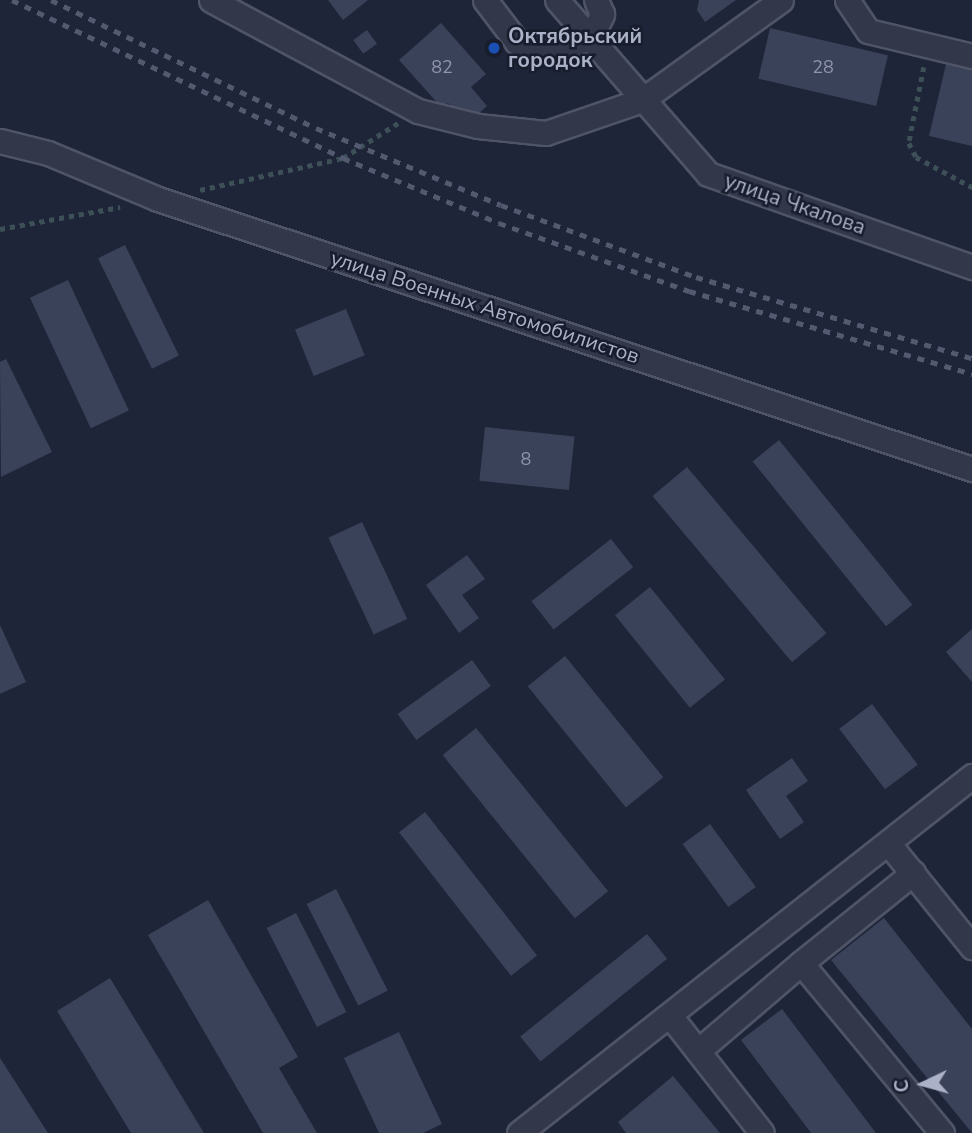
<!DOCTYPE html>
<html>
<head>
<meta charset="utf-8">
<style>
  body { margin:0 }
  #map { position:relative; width:972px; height:1133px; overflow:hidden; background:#1e2538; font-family:"Nunito Sans",sans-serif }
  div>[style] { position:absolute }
  .building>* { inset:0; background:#3a4259; transform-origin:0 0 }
  .path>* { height:4.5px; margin-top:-2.25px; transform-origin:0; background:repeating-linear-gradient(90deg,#3d4f57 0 5px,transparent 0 10px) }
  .roads { filter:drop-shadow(2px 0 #4f5467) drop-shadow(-2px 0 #4f5467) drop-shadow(0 2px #4f5467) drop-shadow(0 -2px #4f5467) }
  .minor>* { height:23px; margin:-11.5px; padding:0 11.5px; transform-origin:11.5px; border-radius:11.5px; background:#323749 }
  .rail>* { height:5px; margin-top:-2.5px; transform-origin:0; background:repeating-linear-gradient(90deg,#535a70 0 7px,transparent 0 14px) }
  .dots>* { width:19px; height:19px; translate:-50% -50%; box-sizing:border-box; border:4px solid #171d2d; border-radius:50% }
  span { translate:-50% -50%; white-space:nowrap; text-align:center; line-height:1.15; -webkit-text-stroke:5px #171d2d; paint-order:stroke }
  .number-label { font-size:18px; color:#8f95ab }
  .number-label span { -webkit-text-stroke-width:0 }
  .poi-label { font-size:21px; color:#abb1c6; font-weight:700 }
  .left { translate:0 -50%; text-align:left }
  .street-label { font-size:21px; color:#abb1c6 }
  .north { position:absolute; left:888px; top:1049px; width:70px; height:70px; -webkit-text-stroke:5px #171d2d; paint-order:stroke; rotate:265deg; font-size:19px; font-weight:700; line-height:28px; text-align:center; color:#abb1c6 }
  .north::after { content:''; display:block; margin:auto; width:24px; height:32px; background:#abb1c6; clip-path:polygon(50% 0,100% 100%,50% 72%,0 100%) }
</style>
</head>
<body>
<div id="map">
  <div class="building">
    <div style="clip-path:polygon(328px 0,368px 0,343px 20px)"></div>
    <div style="clip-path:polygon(699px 0,736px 0,705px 22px,697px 10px)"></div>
    <div style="clip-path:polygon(441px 23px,486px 74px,471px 87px,487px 106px,467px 124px,448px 103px,442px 108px,399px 60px)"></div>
    <div style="left:770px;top:28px;width:121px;height:52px;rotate:13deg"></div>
    <div style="left:367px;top:30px;width:17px;height:17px;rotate:54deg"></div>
    <div style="clip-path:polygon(947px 60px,972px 66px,972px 146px,929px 136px)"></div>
    <div style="left:125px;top:245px;width:123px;height:30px;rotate:64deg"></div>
    <div style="left:68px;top:280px;width:144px;height:42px;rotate:65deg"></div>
    <div style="left:346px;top:309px;width:50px;height:55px;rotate:68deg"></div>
    <div style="clip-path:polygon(6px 359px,52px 452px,1px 477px,0 362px)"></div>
    <div style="left:485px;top:427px;width:90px;height:54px;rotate:6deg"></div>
    <div style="left:779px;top:440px;width:212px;height:34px;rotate:51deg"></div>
    <div style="left:687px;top:467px;width:217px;height:45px;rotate:50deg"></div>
    <div style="left:362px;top:522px;width:107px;height:37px;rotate:65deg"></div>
    <div style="left:611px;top:539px;width:36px;height:101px;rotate:52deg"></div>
    <div style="clip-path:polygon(467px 555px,485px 579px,462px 595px,479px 618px,459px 633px,426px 585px)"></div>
    <div style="left:650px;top:587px;width:119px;height:45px;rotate:51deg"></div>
    <div style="clip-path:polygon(0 625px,26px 682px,0 694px)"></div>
    <div style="clip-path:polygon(972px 629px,972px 682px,946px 652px)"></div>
    <div style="left:565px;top:656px;width:156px;height:48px;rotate:51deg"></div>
    <div style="left:472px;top:660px;width:32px;height:92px;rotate:54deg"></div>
    <div style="left:872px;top:704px;width:76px;height:41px;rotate:53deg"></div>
    <div style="left:476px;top:728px;width:210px;height:43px;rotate:51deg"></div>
    <div style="clip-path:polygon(792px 758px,808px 781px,786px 796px,804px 822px,780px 839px,746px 790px)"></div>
    <div style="left:425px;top:812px;width:182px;height:33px;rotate:52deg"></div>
    <div style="left:710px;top:824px;width:78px;height:34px;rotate:54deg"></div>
    <div style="left:336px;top:889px;width:114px;height:33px;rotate:63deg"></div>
    <div style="clip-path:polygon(208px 900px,298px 1057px,279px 1068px,317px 1133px,263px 1133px,148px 935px)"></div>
    <div style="left:296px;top:913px;width:111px;height:33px;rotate:63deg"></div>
    <div style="clip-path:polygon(884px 918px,972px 1029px,972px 1133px,831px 960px)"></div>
    <div style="left:647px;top:934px;width:32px;height:163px;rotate:51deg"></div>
    <div style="clip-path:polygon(110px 978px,204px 1133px,131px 1133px,57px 1011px)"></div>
    <div style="clip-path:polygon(782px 1009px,876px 1133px,811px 1133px,741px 1040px)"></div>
    <div style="clip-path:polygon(399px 1032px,442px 1124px,423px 1133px,379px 1133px,344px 1058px)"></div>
    <div style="clip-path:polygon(0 1058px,48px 1133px,0 1133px)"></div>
    <div style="clip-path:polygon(673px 1076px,720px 1133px,626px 1133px,618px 1122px)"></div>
  </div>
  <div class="path">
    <div style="left:924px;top:67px;width:77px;rotate:101.2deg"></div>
    <div style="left:909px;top:143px;width:16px;rotate:63deg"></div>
    <div style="left:916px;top:157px;width:64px;rotate:28.2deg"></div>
    <div style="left:200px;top:190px;width:147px;rotate:-12.6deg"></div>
    <div style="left:343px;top:158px;width:65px;rotate:-32.5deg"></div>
    <div style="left:0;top:229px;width:122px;rotate:-10.4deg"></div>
  </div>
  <div class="roads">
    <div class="minor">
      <div style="left:211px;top:0;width:235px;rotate:28.2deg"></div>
      <div style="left:418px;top:111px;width:62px;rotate:14deg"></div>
      <div style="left:478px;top:126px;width:68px;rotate:5.9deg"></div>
      <div style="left:546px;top:133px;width:102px;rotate:-19deg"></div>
      <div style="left:642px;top:100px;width:171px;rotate:-35.7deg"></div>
      <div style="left:485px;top:0;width:53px;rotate:52.7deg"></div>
      <div style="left:517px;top:42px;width:37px;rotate:8deg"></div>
      <div style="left:554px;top:47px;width:37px;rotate:-13deg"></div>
      <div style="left:590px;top:39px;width:28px;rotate:-64deg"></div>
      <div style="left:602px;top:14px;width:15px;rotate:-113deg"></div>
      <div style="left:557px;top:0;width:230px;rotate:49deg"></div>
      <div style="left:708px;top:174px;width:280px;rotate:19.4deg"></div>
      <div style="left:847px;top:0;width:37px;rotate:56deg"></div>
      <div style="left:868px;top:31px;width:107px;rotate:13.5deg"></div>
      <div style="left:0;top:141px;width:49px;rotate:14deg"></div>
      <div style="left:48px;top:153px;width:119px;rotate:22.7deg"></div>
      <div style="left:158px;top:199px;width:858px;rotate:18.35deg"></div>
      <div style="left:888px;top:843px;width:134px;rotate:51.1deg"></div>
      <div style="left:801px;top:963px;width:144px;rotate:-38.8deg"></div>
      <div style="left:671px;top:1017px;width:147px;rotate:51.9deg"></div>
      <div style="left:698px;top:1051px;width:135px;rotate:-40.5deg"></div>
      <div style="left:801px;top:963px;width:221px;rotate:50.3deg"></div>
      <div style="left:519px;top:1133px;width:577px;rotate:-38.24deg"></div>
    </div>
  </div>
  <div class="rail">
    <div style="left:12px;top:0;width:367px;rotate:25.5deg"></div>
    <div style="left:343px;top:158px;width:169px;rotate:22.6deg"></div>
    <div style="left:499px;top:223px;width:202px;rotate:19.7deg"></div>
    <div style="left:689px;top:291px;width:295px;rotate:16.3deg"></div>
    <div style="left:51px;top:0;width:294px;rotate:25.8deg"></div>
    <div style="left:316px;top:128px;width:200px;rotate:22.6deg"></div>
    <div style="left:501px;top:205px;width:208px;rotate:20.3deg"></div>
    <div style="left:696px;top:277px;width:288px;rotate:16.4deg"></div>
  </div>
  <div class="dots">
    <div style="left:494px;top:48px;background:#1a4fb4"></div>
  </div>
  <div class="number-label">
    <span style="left:442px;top:67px">82</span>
    <span style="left:823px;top:67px">28</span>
    <span style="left:526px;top:459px">8</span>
  </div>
  <div class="poi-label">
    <span class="left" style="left:508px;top:48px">Октябрьский<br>городок</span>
  </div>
  <div class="street-label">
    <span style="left:795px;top:204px;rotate:19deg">улица Чкалова</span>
    <span style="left:485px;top:307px;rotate:18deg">улица Военных Автомобилистов</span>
  </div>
  <div class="north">С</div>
</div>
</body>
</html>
